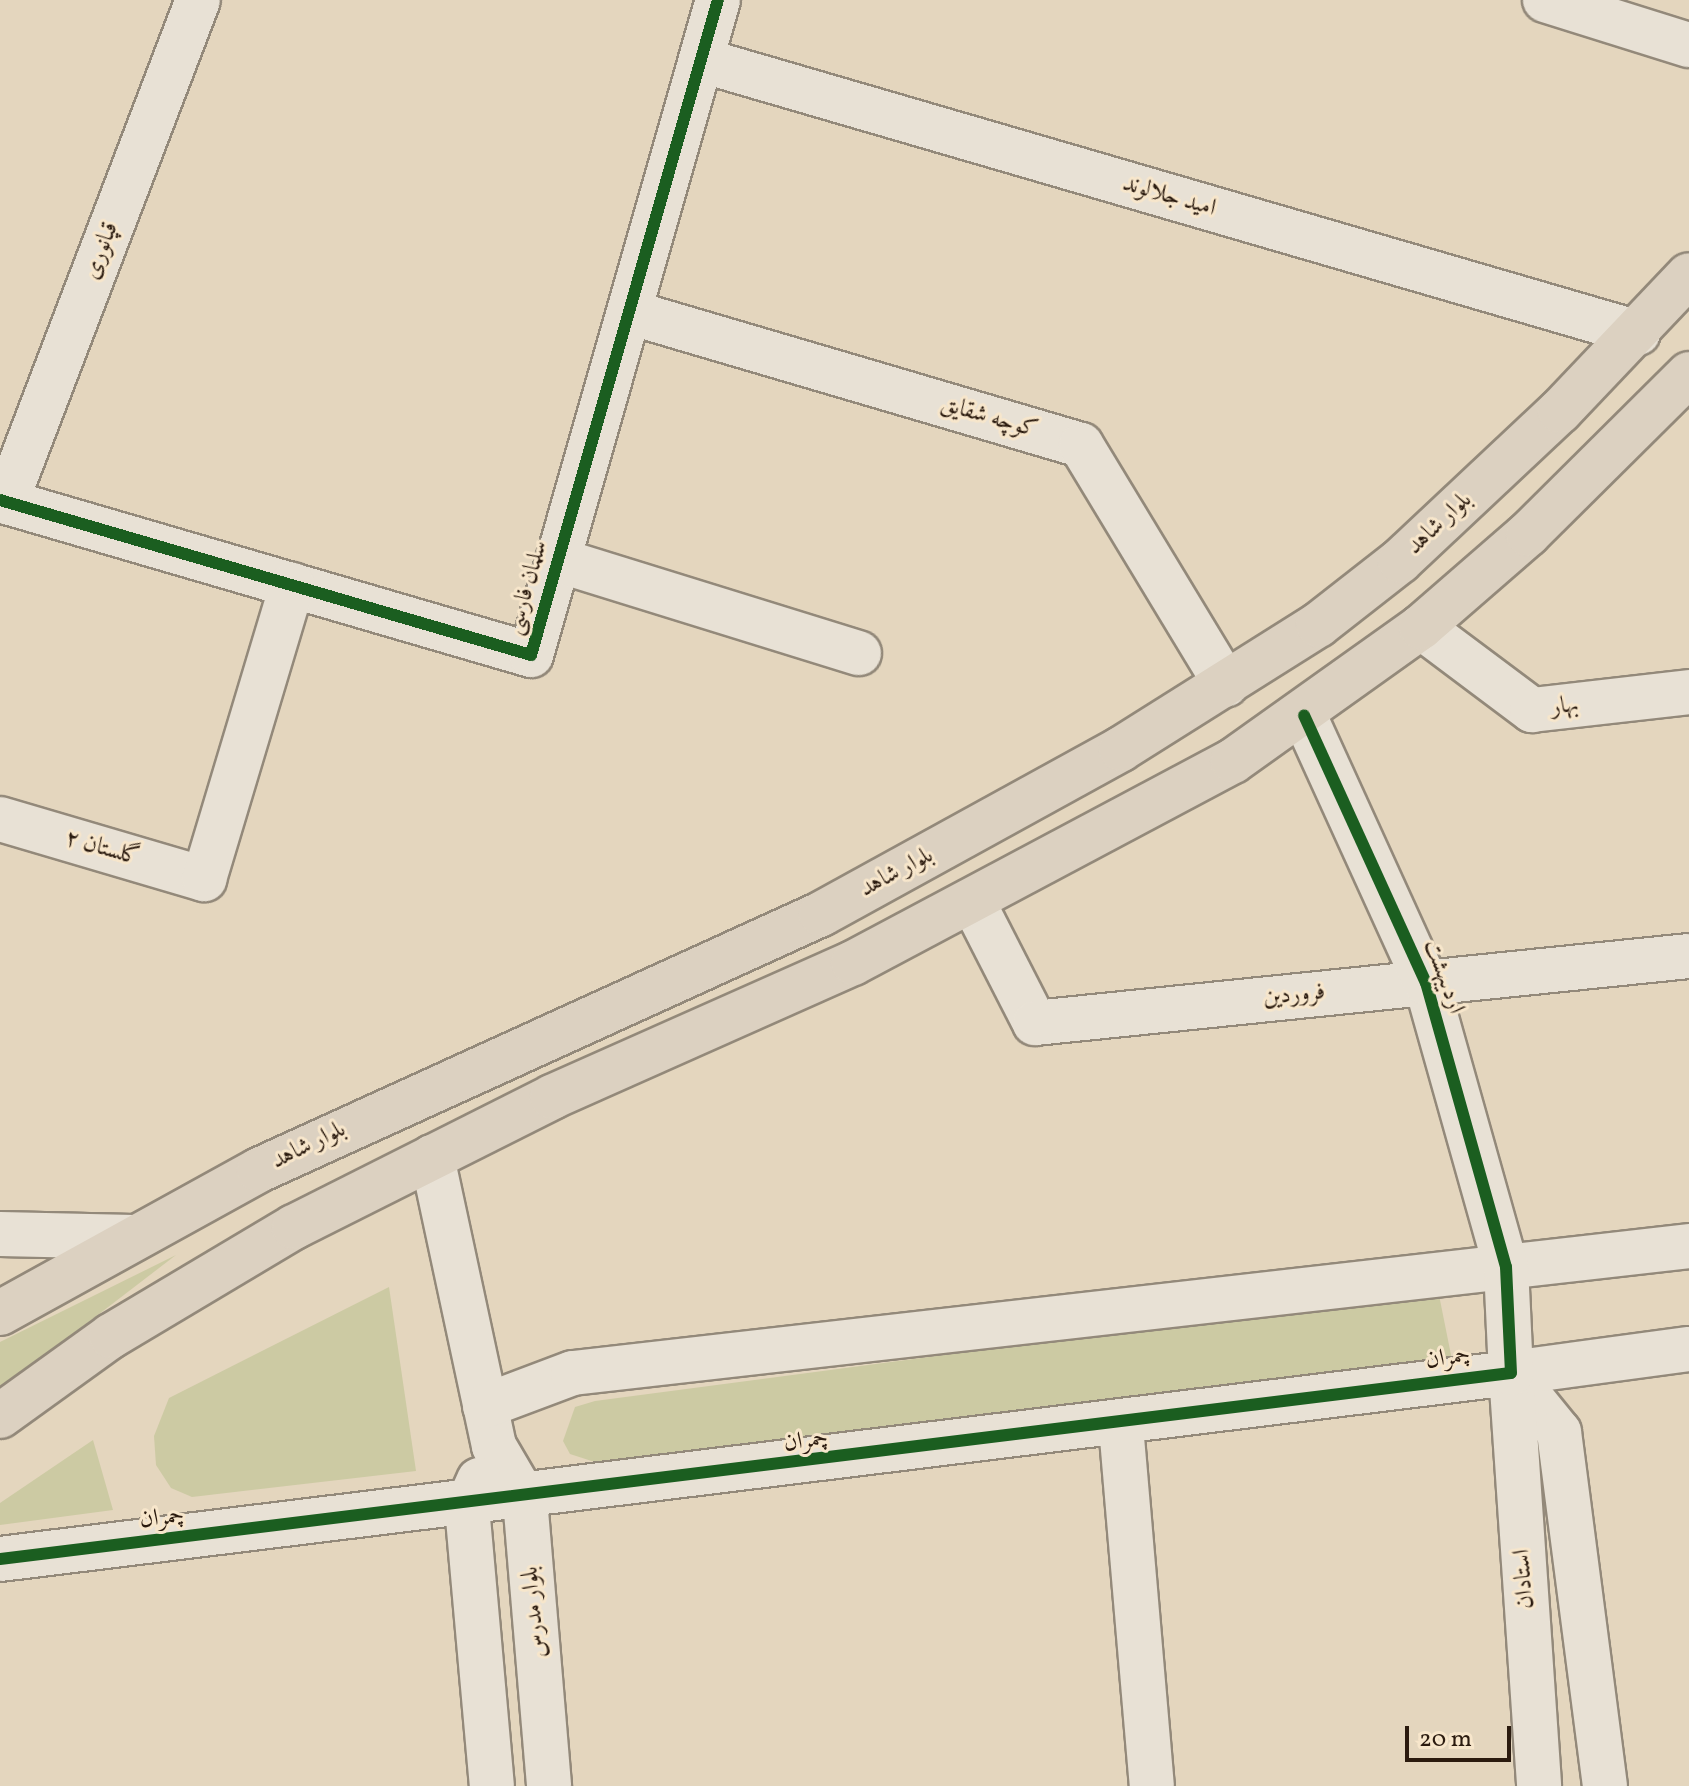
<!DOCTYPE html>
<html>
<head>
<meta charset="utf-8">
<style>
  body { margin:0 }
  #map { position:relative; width:1689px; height:1786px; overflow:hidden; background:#e4d6be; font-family:Vollkorn,Amiri,serif }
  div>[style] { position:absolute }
  .green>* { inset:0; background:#cccaa3 }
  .roads { filter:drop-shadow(2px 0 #93897a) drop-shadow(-2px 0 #93897a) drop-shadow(0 2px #93897a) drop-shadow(0 -2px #93897a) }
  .minor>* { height:44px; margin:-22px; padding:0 22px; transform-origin:22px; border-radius:22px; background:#e8e1d5 }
  .major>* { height:44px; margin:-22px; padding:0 22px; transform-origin:22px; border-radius:22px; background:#dcd1c1 }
  .cycleway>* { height:12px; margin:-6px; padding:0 6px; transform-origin:6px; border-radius:6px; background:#1b5e20 }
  span { translate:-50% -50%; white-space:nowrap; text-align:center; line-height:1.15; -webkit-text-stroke:6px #f7e6cb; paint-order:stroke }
  .street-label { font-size:24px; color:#2b1b0f }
  .scale { position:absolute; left:1405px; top:1726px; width:106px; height:36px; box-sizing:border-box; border:4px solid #2b1b0f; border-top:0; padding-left:10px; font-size:24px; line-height:28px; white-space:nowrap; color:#2b1b0f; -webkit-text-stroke:6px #f7e6cb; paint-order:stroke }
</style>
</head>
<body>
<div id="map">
  <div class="green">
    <div style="clip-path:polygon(176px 1255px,0 1390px,0 1342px)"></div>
    <div style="clip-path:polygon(389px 1287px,416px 1471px,192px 1497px,171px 1488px,156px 1465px,154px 1436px,169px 1398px)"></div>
    <div style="clip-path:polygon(1438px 1290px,1453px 1365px,604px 1465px,570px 1454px,563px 1441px,575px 1407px,595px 1401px)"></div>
    <div style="clip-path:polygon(93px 1440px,113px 1510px,0 1525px,0 1503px)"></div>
  </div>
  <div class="roads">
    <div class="minor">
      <div style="left:1545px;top:0;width:151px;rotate:17.4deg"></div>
      <div style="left:701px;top:60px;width:976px;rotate:16.24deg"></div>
      <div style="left:629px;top:312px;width:471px;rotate:16.4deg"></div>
      <div style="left:1081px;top:445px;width:280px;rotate:58.8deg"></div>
      <div style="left:0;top:500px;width:553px;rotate:16.27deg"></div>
      <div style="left:531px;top:655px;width:681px;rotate:-74.07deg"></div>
      <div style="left:6px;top:502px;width:537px;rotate:-69.07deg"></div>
      <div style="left:558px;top:560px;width:315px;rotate:17.2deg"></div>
      <div style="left:1421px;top:627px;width:139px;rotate:36.8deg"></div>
      <div style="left:1532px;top:710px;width:158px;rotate:-6.5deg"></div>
      <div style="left:0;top:819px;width:213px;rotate:16.4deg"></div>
      <div style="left:204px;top:879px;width:307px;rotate:-73.3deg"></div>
      <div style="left:973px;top:902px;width:136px;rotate:62.9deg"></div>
      <div style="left:1035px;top:1023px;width:657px;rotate:-5.85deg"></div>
      <div style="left:432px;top:1157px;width:296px;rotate:77.9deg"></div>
      <div style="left:494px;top:1446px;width:61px;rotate:59.7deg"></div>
      <div style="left:525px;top:1499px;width:288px;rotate:85.2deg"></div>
      <div style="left:0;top:1234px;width:134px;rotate:1.3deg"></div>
      <div style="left:1511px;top:1373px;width:76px;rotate:50.9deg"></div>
      <div style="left:1559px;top:1432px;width:357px;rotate:82.6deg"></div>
      <div style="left:1511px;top:1373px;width:414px;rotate:86.1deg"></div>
      <div style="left:1511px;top:1373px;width:180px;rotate:-7.7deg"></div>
      <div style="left:485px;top:1406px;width:94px;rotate:-20.6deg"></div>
      <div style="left:573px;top:1373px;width:1123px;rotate:-6.49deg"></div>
      <div style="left:1121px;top:1426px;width:361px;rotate:85.1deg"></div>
      <div style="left:479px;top:1480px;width:30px;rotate:114deg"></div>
      <div style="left:467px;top:1507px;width:280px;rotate:84.9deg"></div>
      <div style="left:0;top:1559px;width:1522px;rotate:-7.02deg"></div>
      <div style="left:1511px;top:1373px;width:106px;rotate:-92.7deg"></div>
      <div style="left:1506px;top:1267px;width:295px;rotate:-105.7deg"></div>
      <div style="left:1426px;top:983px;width:294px;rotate:-114.5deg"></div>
    </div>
    <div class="major">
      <div style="left:0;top:1313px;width:296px;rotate:-28.9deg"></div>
      <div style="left:259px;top:1170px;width:618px;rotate:-24.49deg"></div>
      <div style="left:821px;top:914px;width:342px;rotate:-28.8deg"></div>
      <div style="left:1121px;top:749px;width:233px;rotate:-32.2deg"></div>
      <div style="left:1318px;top:625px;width:104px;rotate:-38deg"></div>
      <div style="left:1400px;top:561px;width:219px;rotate:-43.2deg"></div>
      <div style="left:1560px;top:411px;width:187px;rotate:-46.5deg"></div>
      <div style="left:0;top:1416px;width:137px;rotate:-35.8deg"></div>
      <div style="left:111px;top:1336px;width:213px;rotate:-30.8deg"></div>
      <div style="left:294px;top:1227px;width:289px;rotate:-26.7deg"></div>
      <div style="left:552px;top:1097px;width:329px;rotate:-24deg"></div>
      <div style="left:853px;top:963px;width:430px;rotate:-28deg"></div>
      <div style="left:1233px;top:761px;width:231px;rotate:-35.5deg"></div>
      <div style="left:1421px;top:627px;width:142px;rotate:-41deg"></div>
      <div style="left:1528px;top:534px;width:227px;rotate:-44.8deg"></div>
    </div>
  </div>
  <div class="cycleway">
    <div style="left:0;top:500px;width:553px;rotate:16.27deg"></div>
    <div style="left:531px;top:655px;width:681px;rotate:-74.07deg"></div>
    <div style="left:0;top:1559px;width:1522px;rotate:-7.02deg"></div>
    <div style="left:1511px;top:1373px;width:106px;rotate:-92.7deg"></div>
    <div style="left:1506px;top:1267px;width:295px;rotate:-105.7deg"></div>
    <div style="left:1426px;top:983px;width:294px;rotate:-114.5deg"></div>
  </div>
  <div class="street-label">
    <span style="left:1169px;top:197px;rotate:16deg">امید جلالوند</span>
    <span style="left:102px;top:251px;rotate:-69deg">قپانوری</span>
    <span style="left:989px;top:418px;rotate:16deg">کوچه شقایق</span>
    <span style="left:1440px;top:524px;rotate:-43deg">بلوار شاهد</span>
    <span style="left:528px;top:588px;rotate:-74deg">سلمان فارسی</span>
    <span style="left:1565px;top:707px;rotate:-7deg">بهار</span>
    <span style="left:102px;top:849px;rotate:16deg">گلستان ۲</span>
    <span style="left:897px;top:873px;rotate:-28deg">بلوار شاهد</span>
    <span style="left:1443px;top:977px;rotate:70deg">اردیبهشت</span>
    <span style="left:1294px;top:996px;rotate:-6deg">فروردین</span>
    <span style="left:309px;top:1146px;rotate:-26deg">بلوار شاهد</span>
    <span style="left:1448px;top:1359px;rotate:-8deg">چمران</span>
    <span style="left:806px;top:1442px;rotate:-7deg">چمران</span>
    <span style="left:162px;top:1519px;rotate:-6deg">چمران</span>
    <span style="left:1525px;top:1579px;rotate:-94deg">استادان</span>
    <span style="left:535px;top:1612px;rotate:-95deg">بلوار مدرس</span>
  </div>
  <div class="scale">20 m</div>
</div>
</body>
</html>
